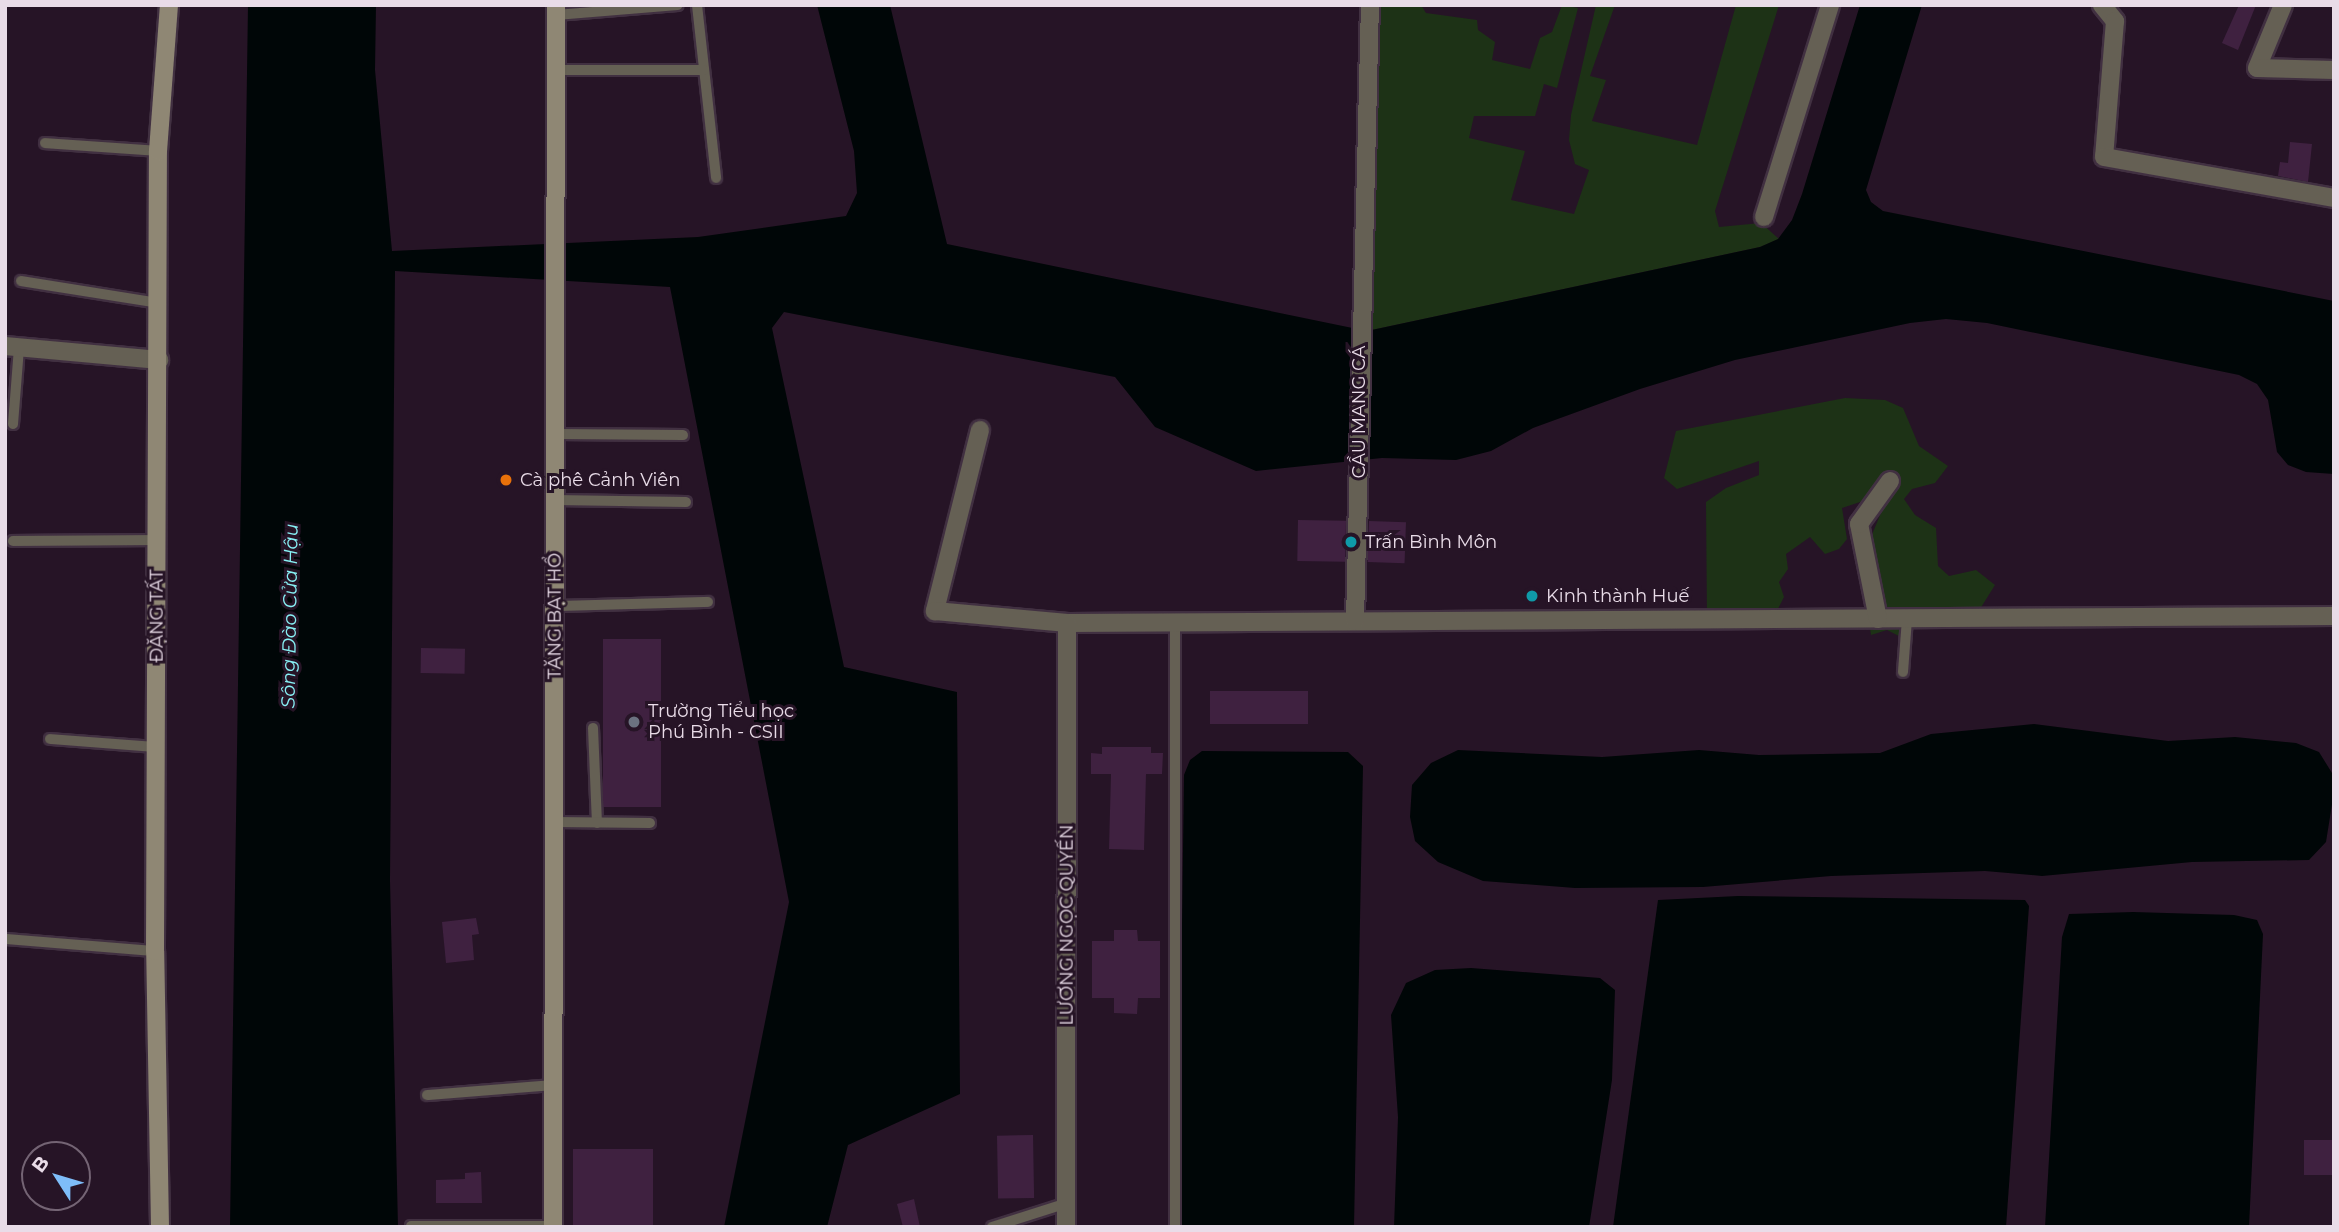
<!DOCTYPE html>
<html>
<head>
<meta charset="utf-8">
<style>
  body { margin:0 }
  #map { position:relative; width:2339px; height:1232px; overflow:hidden; background:#261426; font-family:Montserrat,sans-serif }
  div>[style] { position:absolute }
  .green>* { inset:0; background:#1d3216 }
  .water>* { inset:0; background:#000607 }
  .building>* { inset:0; background:#3f2140; transform-origin:0 0 }
  .roads { filter:drop-shadow(2px 0 #413041) drop-shadow(-2px 0 #413041) drop-shadow(0 2px #413041) drop-shadow(0 -2px #413041) }
  .lane>* { height:10px; margin:-5px; padding:0 5px; transform-origin:5px; border-radius:5px; background:#656054 }
  .street>* { height:18px; margin:-9px; padding:0 9px; transform-origin:9px; border-radius:9px; background:#656054 }
  .secondary>* { height:18px; margin:-9px; padding:0 9px; transform-origin:9px; border-radius:9px; background:#8f8774 }
  .dots>* { width:19px; height:19px; translate:-50% -50%; box-sizing:border-box; border:4px solid #261426; border-radius:50% }
  span { translate:-50% -50%; white-space:nowrap; text-align:center; line-height:1.15; -webkit-text-stroke:6px #261426; paint-order:stroke }
  .street-label { font-size:18px; color:#e9dce8 }
  .poi-label { font-size:18px; color:#e9dce8 }
  .left { translate:0 -50%; text-align:left }
  .water-label { font-size:19px; color:#88f1f5; font-style:italic }
  .frame { position:absolute; inset:0; border:7px solid #e9dce8; pointer-events:none }
  .north { position:absolute; left:21px; top:1141px; width:70px; height:70px; box-sizing:border-box; background:#261426; border:2px solid #746474; border-radius:50%; rotate:307deg; font-size:19px; font-weight:700; line-height:28px; text-align:center; color:#e9dce8 }
  .north::after { content:''; display:block; margin:auto; width:24px; height:32px; background:#7ebdf9; clip-path:polygon(50% 0,100% 100%,50% 72%,0 100%) }
</style>
</head>
<body>
<div id="map">
  <div class="green">
    <div style="clip-path:polygon(1374px 5px,1421px 5px,1426px 13px,1477px 20px,1478px 30px,1495px 42px,1492px 60px,1530px 69px,1540px 38px,1552px 32px,1562px 5px,1578px 8px,1557px 88px,1544px 84px,1535px 116px,1474px 116px,1469px 138px,1525px 151px,1511px 200px,1574px 214px,1589px 170px,1575px 164px,1569px 140px,1571px 115px,1596px 5px,1615px 5px,1590px 76px,1606px 80px,1592px 121px,1697px 145px,1736px 5px,1779px 5px,1715px 211px,1719px 227px,1761px 223px,1779px 239px,1760px 247px,1367px 331px)"></div>
    <div style="clip-path:polygon(1845px 398px,1885px 400px,1903px 408px,1919px 446px,1948px 466px,1935px 483px,1912px 489px,1904px 499px,1915px 515px,1936px 528px,1938px 566px,1949px 576px,1976px 570px,1995px 585px,1980px 609px,1952px 614px,1938px 629px,1920px 619px,1901px 637px,1887px 630px,1871px 635px,1867px 608px,1873px 532px,1886px 501px,1875px 497px,1842px 508px,1847px 539px,1839px 549px,1825px 554px,1810px 537px,1786px 554px,1788px 569px,1779px 582px,1784px 597px,1767px 630px,1707px 621px,1706px 502px,1726px 488px,1759px 475px,1759px 461px,1677px 489px,1664px 478px,1676px 431px)"></div>
  </div>
  <div class="water">
    <div style="clip-path:polygon(248px 5px,376px 5px,375px 70px,392px 251px,698px 237px,846px 216px,857px 193px,854px 151px,817px 5px,890px 5px,947px 244px,1367px 331px,1760px 247px,1778px 239px,1792px 220px,1802px 194px,1860px 5px,1922px 5px,1866px 190px,1871px 202px,1883px 211px,2334px 301px,2334px 474px,2306px 472px,2288px 465px,2277px 452px,2268px 400px,2257px 384px,2239px 375px,1987px 323px,1946px 319px,1910px 323px,1735px 360px,1640px 389px,1533px 428px,1491px 451px,1456px 460px,1382px 458px,1256px 471px,1155px 427px,1115px 377px,784px 312px,772px 328px,844px 667px,957px 692px,960px 1094px,848px 1145px,827px 1227px,724px 1227px,789px 902px,670px 287px,395px 271px,390px 880px,398px 1227px,230px 1227px)"></div>
    <div style="clip-path:polygon(2034px 724px,2168px 741px,2235px 737px,2296px 743px,2319px 752px,2332px 773px,2334px 792px,2326px 842px,2309px 860px,2192px 862px,2042px 876px,1985px 871px,1831px 876px,1703px 887px,1575px 888px,1483px 881px,1438px 862px,1415px 841px,1410px 817px,1412px 785px,1431px 763px,1458px 750px,1602px 757px,1699px 750px,1759px 755px,1880px 753px,1931px 734px)"></div>
    <div style="clip-path:polygon(1202px 751px,1348px 752px,1363px 766px,1354px 1227px,1178px 1227px,1184px 775px,1190px 760px)"></div>
    <div style="clip-path:polygon(1738px 896px,2025px 900px,2029px 906px,2006px 1227px,1613px 1227px,1658px 900px)"></div>
    <div style="clip-path:polygon(2133px 912px,2234px 915px,2257px 920px,2263px 934px,2249px 1227px,2045px 1227px,2062px 937px,2069px 914px)"></div>
    <div style="clip-path:polygon(1471px 968px,1600px 978px,1615px 990px,1612px 1080px,1589px 1227px,1394px 1227px,1398px 1117px,1391px 1015px,1406px 983px,1435px 970px)"></div>
  </div>
  <div class="building">
    <div style="clip-path:polygon(2239px 5px,2256px 5px,2238px 50px,2222px 43px)"></div>
    <div style="clip-path:polygon(2290px 142px,2312px 144px,2308px 182px,2278px 176px,2280px 162px,2288px 163px)"></div>
    <div style="left:1298px;top:520px;width:48px;height:41px;rotate:1deg"></div>
    <div style="left:1369px;top:521px;width:37px;height:41px;rotate:2deg"></div>
    <div style="left:603px;top:639px;width:58px;height:168px"></div>
    <div style="left:421px;top:648px;width:44px;height:25px;rotate:1deg"></div>
    <div style="left:1210px;top:691px;width:98px;height:33px"></div>
    <div style="clip-path:polygon(1102px 747px,1151px 747px,1151px 753px,1163px 753px,1162px 774px,1146px 774px,1144px 850px,1109px 849px,1111px 774px,1091px 774px,1091px 753px,1102px 754px)"></div>
    <div style="clip-path:polygon(476px 918px,479px 934px,472px 935px,474px 960px,446px 963px,442px 922px)"></div>
    <div style="clip-path:polygon(1114px 930px,1137px 930px,1138px 941px,1160px 941px,1160px 998px,1138px 998px,1137px 1014px,1114px 1013px,1114px 998px,1092px 998px,1092px 941px,1114px 941px)"></div>
    <div style="left:1033px;top:1135px;width:63px;height:36px;rotate:89deg"></div>
    <div style="left:2304px;top:1140px;width:30px;height:35px"></div>
    <div style="left:653px;top:1149px;width:78px;height:80px;rotate:90deg"></div>
    <div style="clip-path:polygon(481px 1172px,482px 1203px,436px 1203px,436px 1180px,465px 1179px,465px 1173px)"></div>
    <div style="clip-path:polygon(914px 1199px,920px 1227px,903px 1227px,897px 1204px)"></div>
  </div>
  <div class="roads">
    <div class="lane">
      <div style="left:697px;top:5px;width:174px;rotate:83.7deg"></div>
      <div style="left:556px;top:15px;width:122px;rotate:-4.7deg"></div>
      <div style="left:556px;top:70px;width:148px"></div>
      <div style="left:45px;top:143px;width:113px;rotate:4deg"></div>
      <div style="left:21px;top:281px;width:140px;rotate:9.1deg"></div>
      <div style="left:13px;top:424px;width:77px;rotate:-85.5deg"></div>
      <div style="left:556px;top:434px;width:127px;rotate:0.5deg"></div>
      <div style="left:555px;top:500px;width:131px;rotate:0.9deg"></div>
      <div style="left:13px;top:541px;width:144px;rotate:-0.4deg"></div>
      <div style="left:555px;top:606px;width:153px;rotate:-1.5deg"></div>
      <div style="left:1175px;top:623px;width:604px;rotate:90deg"></div>
      <div style="left:1903px;top:672px;width:53px;rotate:-85.7deg"></div>
      <div style="left:593px;top:728px;width:95px;rotate:87.6deg"></div>
      <div style="left:50px;top:739px;width:107px;rotate:4.3deg"></div>
      <div style="left:555px;top:822px;width:95px;rotate:0.6deg"></div>
      <div style="left:5px;top:939px;width:150px;rotate:4.6deg"></div>
      <div style="left:427px;top:1095px;width:128px;rotate:-4.5deg"></div>
      <div style="left:411px;top:1226px;width:142px"></div>
      <div style="left:992px;top:1227px;width:79px;rotate:-17.7deg"></div>
    </div>
    <div class="street">
      <div style="left:2102px;top:5px;width:21px;rotate:51deg"></div>
      <div style="left:2115px;top:21px;width:136px;rotate:94.6deg"></div>
      <div style="left:2104px;top:157px;width:234px;rotate:10.1deg"></div>
      <div style="left:2283px;top:5px;width:68px;rotate:112.4deg"></div>
      <div style="left:2257px;top:68px;width:77px;rotate:1.5deg"></div>
      <div style="left:1764px;top:217px;width:222px;rotate:-72.7deg"></div>
      <div style="left:5px;top:346px;width:155px;rotate:5.2deg"></div>
      <div style="left:980px;top:430px;width:187px;rotate:104deg"></div>
      <div style="left:935px;top:611px;width:133px;rotate:5.2deg"></div>
      <div style="left:1067px;top:623px;width:1267px;rotate:-0.32deg"></div>
      <div style="left:1878px;top:619px;width:97px;rotate:-101.3deg"></div>
      <div style="left:1859px;top:524px;width:53px;rotate:-54.2deg"></div>
      <div style="left:1355px;top:621px;width:616px;rotate:-88.61deg"></div>
      <div style="left:1066px;top:1227px;width:604px;rotate:-89.91deg"></div>
    </div>
    <div class="secondary">
      <div style="left:160px;top:1227px;width:276px;rotate:-91deg"></div>
      <div style="left:155px;top:951px;width:800px;rotate:-89.79deg"></div>
      <div style="left:158px;top:151px;width:146px;rotate:-85.7deg"></div>
      <div style="left:553px;top:1227px;width:1222px;rotate:-89.86deg"></div>
    </div>
  </div>
  <div class="dots">
    <div style="left:506px;top:480px;background:#e8710a"></div>
    <div style="left:1351px;top:542px;background:#0f9aa8"></div>
    <div style="left:1532px;top:596px;background:#0f9aa8"></div>
    <div style="left:634px;top:722px;background:#6b7280"></div>
  </div>
  <div class="street-label">
    <span style="left:1359px;top:412px;rotate:-90deg">CẦU MANG CÁ</span>
    <span style="left:157px;top:616px;rotate:-90deg">ĐẶNG TẤT</span>
    <span style="left:555px;top:616px;rotate:-90deg">TĂNG BẠT HỔ</span>
    <span style="left:1067px;top:925px;rotate:-90deg">LƯƠNG NGỌC QUYẾN</span>
  </div>
  <div class="poi-label">
    <span class="left" style="left:520px;top:480px">Cà phê Cảnh Viên</span>
    <span class="left" style="left:1365px;top:542px">Trấn Bình Môn</span>
    <span class="left" style="left:1546px;top:596px">Kinh thành Huế</span>
    <span class="left" style="left:648px;top:722px">Trường Tiểu học<br>Phú Bình - CSII</span>
  </div>
  <div class="water-label">
    <span style="left:290px;top:616px;rotate:-89deg">Sông Đào Cửa Hậu</span>
  </div>
  <div class="frame"></div>
  <div class="north">B</div>
</div>
</body>
</html>
